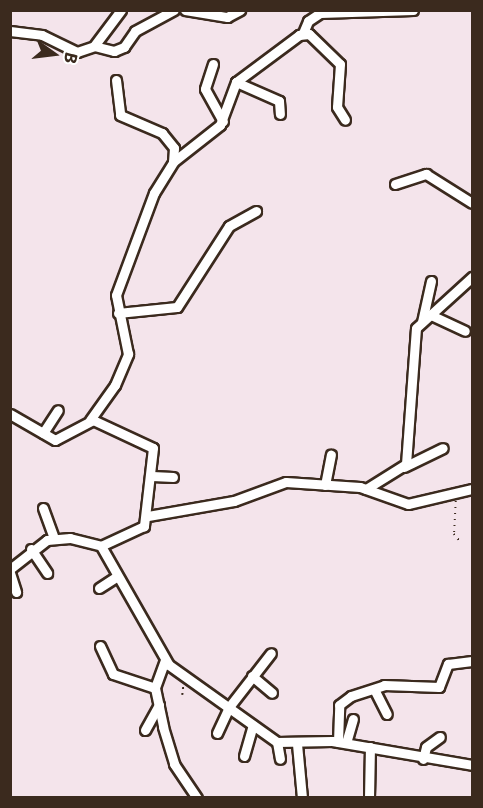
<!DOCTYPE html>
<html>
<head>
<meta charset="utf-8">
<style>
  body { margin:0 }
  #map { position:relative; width:483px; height:808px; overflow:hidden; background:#f4e4eb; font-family:"Playpen Sans",sans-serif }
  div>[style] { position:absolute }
  .path>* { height:1.5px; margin-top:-0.75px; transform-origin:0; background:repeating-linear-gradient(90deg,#3b2a1e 0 1.5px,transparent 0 6px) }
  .roads { filter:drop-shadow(2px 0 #3b2a1e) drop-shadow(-2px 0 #3b2a1e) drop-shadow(0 2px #3b2a1e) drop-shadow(0 -2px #3b2a1e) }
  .minor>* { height:9px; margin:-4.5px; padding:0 4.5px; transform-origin:4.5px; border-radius:4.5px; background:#fff }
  span { translate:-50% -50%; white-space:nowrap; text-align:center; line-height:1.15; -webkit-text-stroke:4.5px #fff; paint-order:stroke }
  .frame { position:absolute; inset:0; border:12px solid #3b2a1e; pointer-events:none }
  .north { position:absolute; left:24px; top:24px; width:60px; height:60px; -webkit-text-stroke:4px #fff; paint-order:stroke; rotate:104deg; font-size:16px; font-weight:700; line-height:24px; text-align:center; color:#3b2a1e }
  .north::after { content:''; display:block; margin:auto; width:21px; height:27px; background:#3b2a1e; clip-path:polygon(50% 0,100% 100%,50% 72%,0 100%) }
</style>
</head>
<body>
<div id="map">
  <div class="path">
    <div style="left:456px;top:501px;width:33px;rotate:93deg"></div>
    <div style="left:454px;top:534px;width:8px;rotate:50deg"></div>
    <div style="left:182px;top:695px;width:8px;rotate:-83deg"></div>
  </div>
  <div class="roads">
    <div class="minor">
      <div style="left:185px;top:10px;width:43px;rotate:9.5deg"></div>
      <div style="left:227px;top:17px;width:15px;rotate:-28deg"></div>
      <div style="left:10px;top:31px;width:32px;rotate:7deg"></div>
      <div style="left:42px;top:35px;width:39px;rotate:26deg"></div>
      <div style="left:77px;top:52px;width:18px;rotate:-19deg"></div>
      <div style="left:94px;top:46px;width:21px;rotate:14deg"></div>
      <div style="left:114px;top:51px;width:11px;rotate:-22deg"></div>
      <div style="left:124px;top:47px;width:19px;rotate:-55deg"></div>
      <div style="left:135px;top:31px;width:44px;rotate:-28.3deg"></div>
      <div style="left:303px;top:33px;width:13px;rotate:-67deg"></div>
      <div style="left:308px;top:21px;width:14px;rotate:-34deg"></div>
      <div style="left:320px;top:13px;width:93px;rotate:-1.8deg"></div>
      <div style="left:94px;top:46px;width:45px;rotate:-53.1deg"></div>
      <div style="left:213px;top:64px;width:26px;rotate:108deg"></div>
      <div style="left:205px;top:89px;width:37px;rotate:61deg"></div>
      <div style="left:116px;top:80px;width:35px;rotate:83deg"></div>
      <div style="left:120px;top:115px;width:46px;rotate:23.2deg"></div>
      <div style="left:162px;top:133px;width:19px;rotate:51deg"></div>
      <div style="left:174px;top:148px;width:14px;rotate:94deg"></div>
      <div style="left:236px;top:82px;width:47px;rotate:23.8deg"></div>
      <div style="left:279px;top:101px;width:13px;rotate:86deg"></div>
      <div style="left:395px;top:184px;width:33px;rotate:-18deg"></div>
      <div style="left:426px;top:174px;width:54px;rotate:32.2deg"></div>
      <div style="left:118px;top:313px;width:59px;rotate:-5.8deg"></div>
      <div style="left:177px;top:307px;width:96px;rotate:-57.3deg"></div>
      <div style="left:229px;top:226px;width:31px;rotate:-29deg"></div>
      <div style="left:433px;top:316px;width:35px;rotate:25deg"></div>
      <div style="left:422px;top:322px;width:42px;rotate:-77.6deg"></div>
      <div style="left:10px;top:414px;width:52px;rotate:30deg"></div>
      <div style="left:55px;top:440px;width:43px;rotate:-27.8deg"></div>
      <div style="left:93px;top:420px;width:66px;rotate:25deg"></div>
      <div style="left:153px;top:448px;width:79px;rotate:96.6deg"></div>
      <div style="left:144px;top:526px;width:47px;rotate:155.1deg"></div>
      <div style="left:90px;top:420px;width:43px;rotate:-54.5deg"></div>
      <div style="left:115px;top:385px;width:34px;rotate:-67deg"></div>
      <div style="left:128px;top:354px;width:60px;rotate:-101.5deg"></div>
      <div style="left:116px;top:295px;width:109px;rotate:-69.6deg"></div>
      <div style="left:154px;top:193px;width:36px;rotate:-58deg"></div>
      <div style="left:173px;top:162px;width:60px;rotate:-38.2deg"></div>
      <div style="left:220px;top:125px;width:46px;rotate:-69.6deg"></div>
      <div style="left:236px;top:82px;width:79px;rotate:-36.7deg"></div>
      <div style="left:299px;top:35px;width:10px;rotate:-6deg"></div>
      <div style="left:309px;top:34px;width:43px;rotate:44.1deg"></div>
      <div style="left:340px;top:64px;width:43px;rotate:94deg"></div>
      <div style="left:337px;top:107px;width:15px;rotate:58deg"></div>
      <div style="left:43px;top:433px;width:27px;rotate:-57deg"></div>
      <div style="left:404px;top:467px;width:43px;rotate:-26deg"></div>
      <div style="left:152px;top:476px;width:21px;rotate:3deg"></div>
      <div style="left:325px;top:485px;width:31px;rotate:-79deg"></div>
      <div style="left:366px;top:489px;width:47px;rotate:-32deg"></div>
      <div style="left:406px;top:464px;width:136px;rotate:-85.8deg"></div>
      <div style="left:416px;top:328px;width:76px;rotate:-42.3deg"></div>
      <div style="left:43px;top:508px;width:33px;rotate:70deg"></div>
      <div style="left:148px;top:516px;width:87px;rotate:-9.9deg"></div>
      <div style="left:234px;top:501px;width:55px;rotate:-20.1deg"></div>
      <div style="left:286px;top:482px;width:74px;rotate:3.9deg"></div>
      <div style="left:360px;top:487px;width:51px;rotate:19.5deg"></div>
      <div style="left:408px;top:504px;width:66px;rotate:-13.2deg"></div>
      <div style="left:31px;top:549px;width:29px;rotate:56deg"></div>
      <div style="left:10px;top:569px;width:47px;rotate:-38.1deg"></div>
      <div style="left:47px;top:540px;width:23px;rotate:-5deg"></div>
      <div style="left:70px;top:538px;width:32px;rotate:14deg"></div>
      <div style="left:101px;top:546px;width:137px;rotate:60.3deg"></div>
      <div style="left:169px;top:665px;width:133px;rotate:35.5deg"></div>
      <div style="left:277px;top:742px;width:55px;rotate:-1deg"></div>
      <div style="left:332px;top:741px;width:142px;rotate:9.7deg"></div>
      <div style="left:10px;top:573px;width:20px;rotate:72deg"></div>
      <div style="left:99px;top:588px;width:20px;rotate:-33deg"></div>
      <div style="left:100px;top:646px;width:31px;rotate:65deg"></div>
      <div style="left:113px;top:674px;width:44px;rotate:18.4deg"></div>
      <div style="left:165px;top:660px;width:30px;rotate:110deg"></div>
      <div style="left:155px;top:688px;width:40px;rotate:78deg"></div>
      <div style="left:163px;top:727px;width:39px;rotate:73deg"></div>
      <div style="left:174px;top:764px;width:41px;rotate:55.9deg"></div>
      <div style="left:252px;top:676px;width:26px;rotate:40deg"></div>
      <div style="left:374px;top:689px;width:28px;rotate:63deg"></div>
      <div style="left:145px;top:730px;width:29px;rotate:-61deg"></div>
      <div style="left:217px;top:733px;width:29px;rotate:-65deg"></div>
      <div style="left:229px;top:707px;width:68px;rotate:-52.1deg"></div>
      <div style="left:277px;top:742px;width:17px;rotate:80deg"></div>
      <div style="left:338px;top:742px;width:37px;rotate:-88deg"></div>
      <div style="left:339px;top:705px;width:15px;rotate:-37deg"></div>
      <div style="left:351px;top:696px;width:35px;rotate:-18deg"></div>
      <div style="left:384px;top:685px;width:55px;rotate:2.1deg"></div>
      <div style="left:439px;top:687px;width:25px;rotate:-69deg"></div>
      <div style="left:448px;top:664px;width:24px;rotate:-7deg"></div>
      <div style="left:346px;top:743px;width:25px;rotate:-74deg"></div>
      <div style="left:297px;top:744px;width:54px;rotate:84.7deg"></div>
      <div style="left:244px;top:756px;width:32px;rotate:-74deg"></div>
      <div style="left:423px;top:759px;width:12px;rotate:-76deg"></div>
      <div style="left:426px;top:747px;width:17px;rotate:-36deg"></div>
      <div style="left:369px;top:798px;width:51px;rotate:-88.9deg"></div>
    </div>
  </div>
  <div class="frame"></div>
  <div class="north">B</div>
</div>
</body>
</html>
